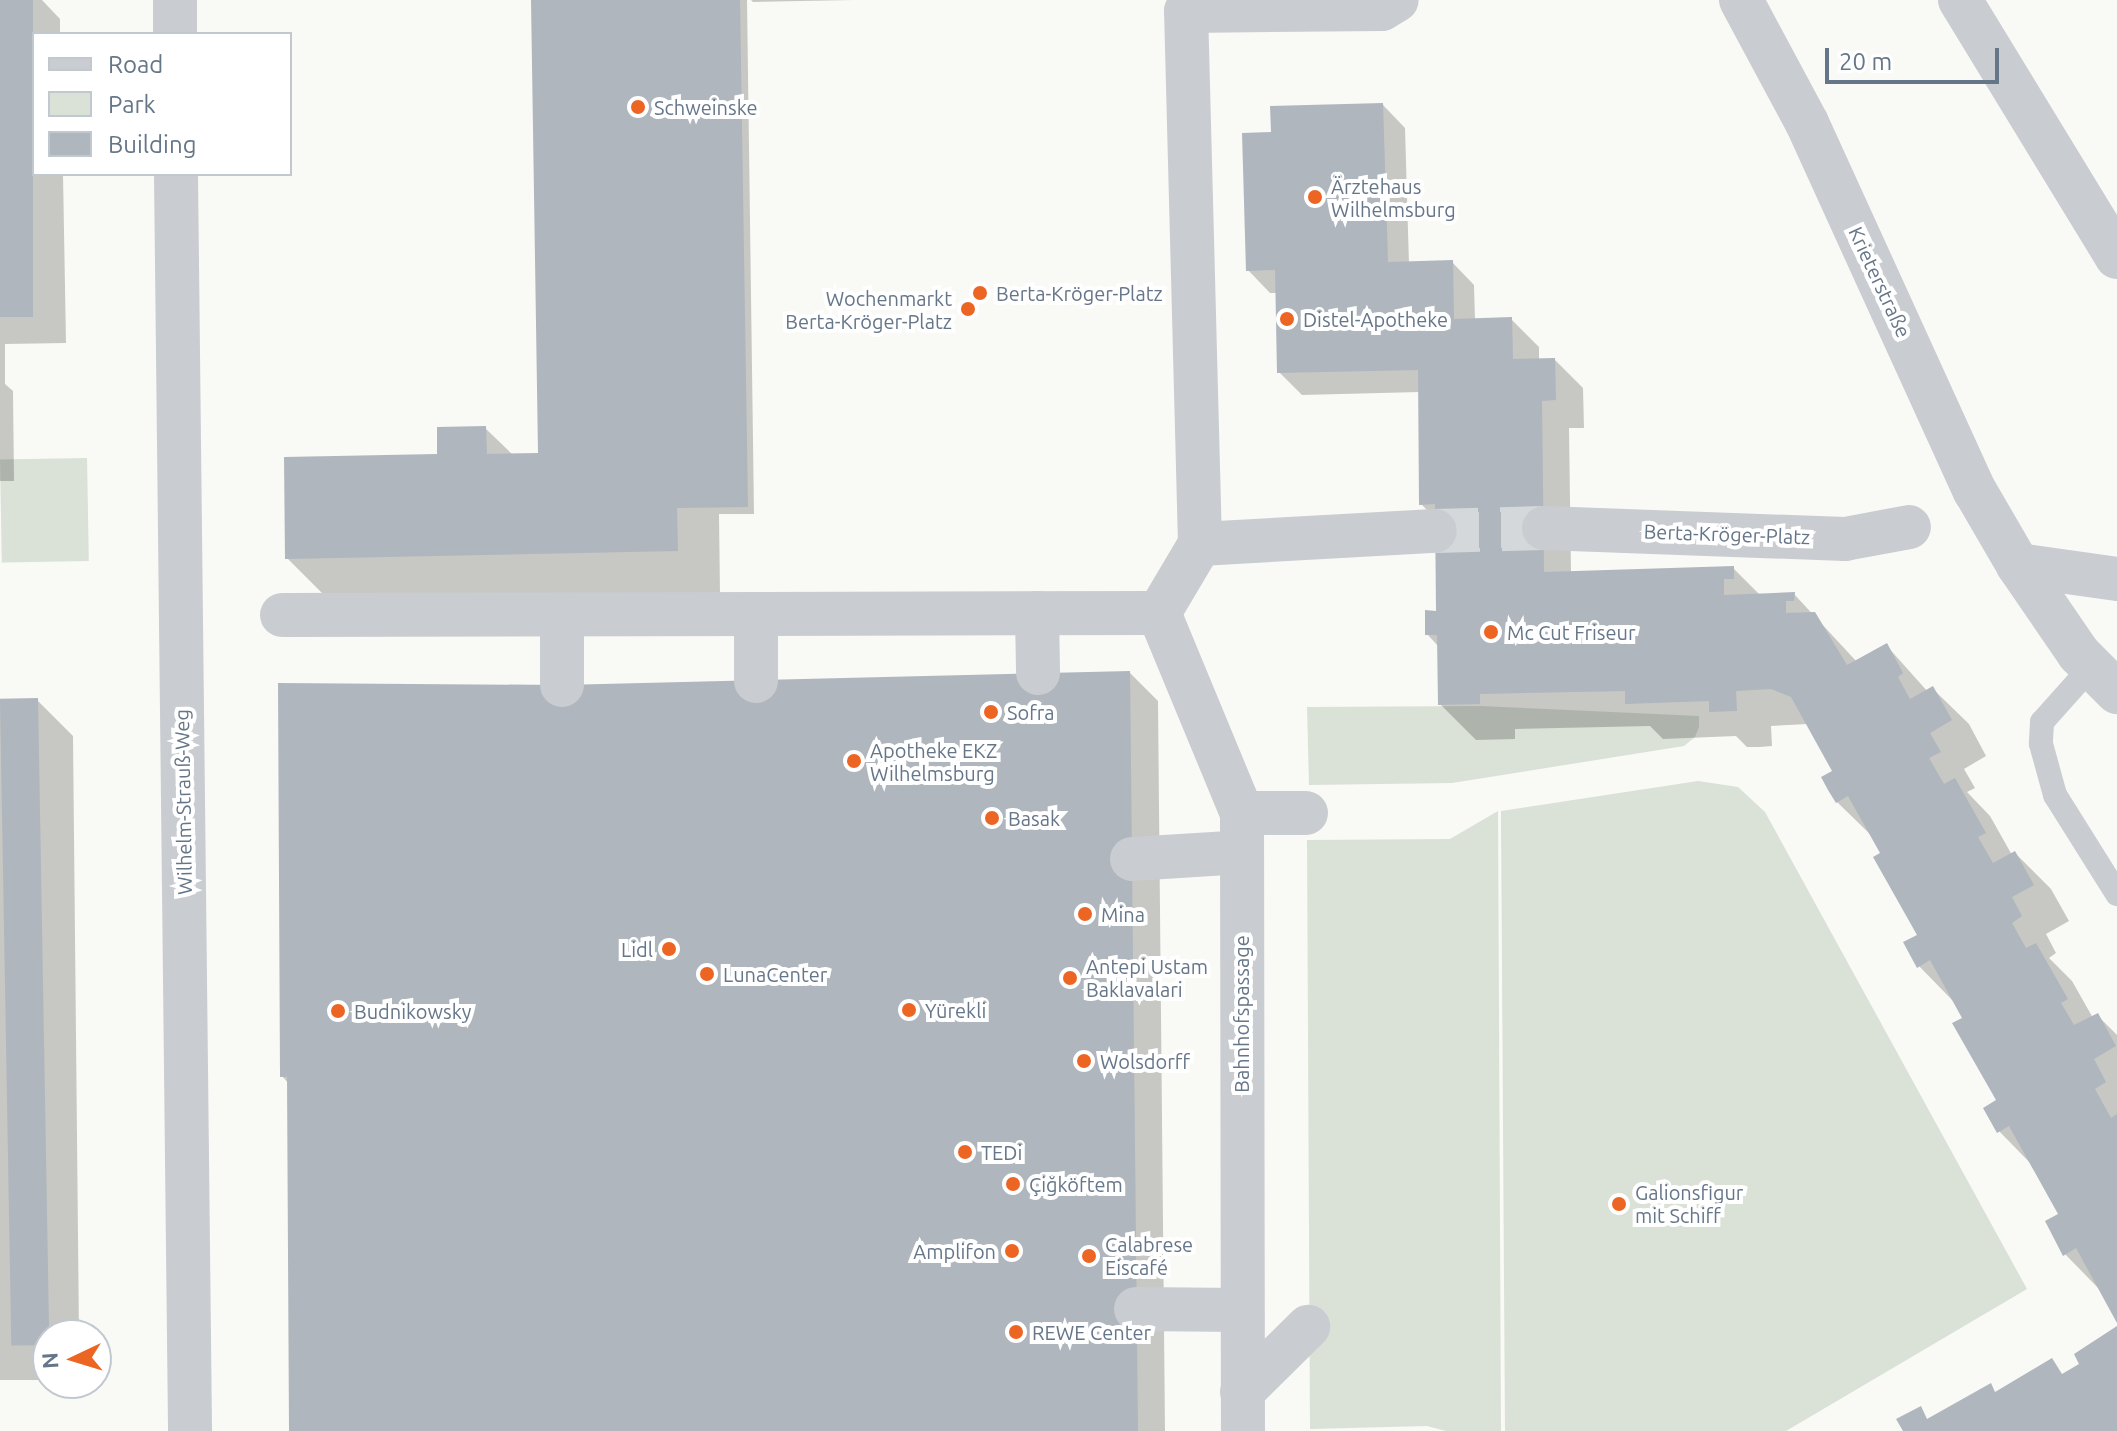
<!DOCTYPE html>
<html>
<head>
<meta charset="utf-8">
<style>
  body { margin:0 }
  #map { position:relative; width:2117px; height:1431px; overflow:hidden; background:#f9f9f6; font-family:Ubuntu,sans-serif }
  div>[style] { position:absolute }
  .green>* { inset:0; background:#dae1d7; transform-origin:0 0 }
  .shadow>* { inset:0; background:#0003 }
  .building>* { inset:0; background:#afb6bd; transform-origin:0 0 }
  .street-tunnel>* { height:44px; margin-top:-22px; transform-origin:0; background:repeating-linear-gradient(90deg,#d4d8db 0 44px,transparent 0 66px) }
  .lane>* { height:24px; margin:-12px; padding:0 12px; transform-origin:12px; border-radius:12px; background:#c9ccd0 }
  .street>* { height:44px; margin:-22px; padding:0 22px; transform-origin:22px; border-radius:22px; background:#c9ccd0 }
  .dots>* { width:22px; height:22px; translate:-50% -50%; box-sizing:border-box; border:4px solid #fff; border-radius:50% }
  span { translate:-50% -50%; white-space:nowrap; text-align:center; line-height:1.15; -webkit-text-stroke:8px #fff; paint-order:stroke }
  .poi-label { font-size:20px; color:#667689 }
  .left { translate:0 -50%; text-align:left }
  .right { translate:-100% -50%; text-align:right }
  .street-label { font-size:20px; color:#667689 }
  .legend { position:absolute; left:32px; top:32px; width:260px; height:144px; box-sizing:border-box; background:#fff; border:2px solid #c2c8d0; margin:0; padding:10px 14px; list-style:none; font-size:24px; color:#667689 }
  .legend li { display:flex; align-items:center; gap:16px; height:40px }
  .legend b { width:40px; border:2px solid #c2c8d0 }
  .north { position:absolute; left:32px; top:1319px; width:80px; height:80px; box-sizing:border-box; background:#fff; border:2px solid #c2c8d0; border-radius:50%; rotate:266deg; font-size:22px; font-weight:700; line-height:32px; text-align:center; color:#667689 }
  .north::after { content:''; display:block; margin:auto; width:28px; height:36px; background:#ec6523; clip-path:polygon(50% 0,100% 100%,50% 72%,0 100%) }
  .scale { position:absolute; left:1825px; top:48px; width:174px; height:36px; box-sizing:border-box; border:4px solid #667689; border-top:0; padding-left:10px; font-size:24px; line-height:28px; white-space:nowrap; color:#667689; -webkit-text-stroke:6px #fff; paint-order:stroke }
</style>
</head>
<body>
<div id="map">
  <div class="green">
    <div style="left:87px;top:458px;width:103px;height:87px;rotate:89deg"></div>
    <div style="clip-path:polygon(1480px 706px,1699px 716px,1699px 727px,1695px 737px,1684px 746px,1452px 783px,1309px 785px,1307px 707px)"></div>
    <div style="clip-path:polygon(1698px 781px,1738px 787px,1765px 812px,2027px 1289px,1786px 1431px,1505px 1431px,1501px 811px)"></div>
    <div style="clip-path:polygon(1498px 811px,1501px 1431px,1446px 1431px,1427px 1426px,1310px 1429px,1307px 840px,1450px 839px)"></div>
  </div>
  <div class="shadow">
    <div style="clip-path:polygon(0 0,42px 0,60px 19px,60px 34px,34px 34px,34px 174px,63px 174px,66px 343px,5px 344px,5px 384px,13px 391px,14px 481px,0 481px)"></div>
    <div style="clip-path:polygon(533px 0,747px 0,754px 514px,719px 514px,720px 594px,330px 601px,287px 558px,485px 428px,513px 455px,543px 455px)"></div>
    <div style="clip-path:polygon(751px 0,854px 0,753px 2px)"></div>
    <div style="clip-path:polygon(1383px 105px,1405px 128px,1409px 264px,1452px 262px,1474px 285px,1475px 320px,1511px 319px,1539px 347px,1539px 361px,1555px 360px,1583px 388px,1584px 428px,1569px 428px,1571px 572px,1733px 568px,1761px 596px,1794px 594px,1857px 662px,1886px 645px,1928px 692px,1933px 689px,1969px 724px,1986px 756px,1964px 769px,1975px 788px,1967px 792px,1990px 816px,2012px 855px,2015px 853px,2051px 889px,2069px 921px,2046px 934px,2056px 953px,2049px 958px,2072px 981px,2093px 1018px,2097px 1015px,2117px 1035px,2117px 1318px,2100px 1290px,2065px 1254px,2061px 1215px,2034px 1167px,1999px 1131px,1999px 1101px,1965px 1018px,1954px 1002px,1919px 966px,1919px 936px,1883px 854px,1874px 838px,1837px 802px,1835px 771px,1808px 724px,1771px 726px,1772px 746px,1760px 747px,1747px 747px,1736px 736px,1663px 739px,1650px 726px,1515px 729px,1515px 739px,1476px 740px,1440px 704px,1439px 647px,1427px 634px,1438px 613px,1437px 520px,1421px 504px,1420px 392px,1302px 395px,1279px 372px,1278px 293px,1270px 293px,1248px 270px,1273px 134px)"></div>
    <div style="clip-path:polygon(1130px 673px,1158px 701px,1165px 1431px,291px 1431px,289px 1084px,282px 1076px,562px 687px)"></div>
    <div style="clip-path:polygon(37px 700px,73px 736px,79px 1335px,48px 1335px,48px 1380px,0 1380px,0 701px)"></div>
  </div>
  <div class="building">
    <div style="left:0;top:0;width:33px;height:317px"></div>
    <div style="clip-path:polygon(531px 0,740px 0,748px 507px,677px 508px,678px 551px,285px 559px,284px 457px,437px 454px,437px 427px,486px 426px,487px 454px,538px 453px)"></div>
    <div style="clip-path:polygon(1383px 103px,1388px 262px,1453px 260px,1454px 319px,1512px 317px,1513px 359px,1555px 358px,1556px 400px,1542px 401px,1544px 572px,1734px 566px,1734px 579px,1724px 579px,1724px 595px,1795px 592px,1794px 601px,1786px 601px,1786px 613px,1815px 612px,1847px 665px,1887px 643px,1903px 673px,1898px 677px,1910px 699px,1933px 686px,1952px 720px,1930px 733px,1941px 752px,1929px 758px,1944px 784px,1955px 778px,1986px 833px,1978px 837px,1993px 863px,2015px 851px,2034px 885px,2012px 897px,2022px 916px,2012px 923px,2026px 948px,2036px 943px,2068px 999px,2061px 1003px,2074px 1025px,2098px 1013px,2116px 1046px,2094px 1059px,2106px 1082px,2095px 1089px,2111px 1118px,2117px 1114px,2117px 1323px,2076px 1248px,2063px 1256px,2045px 1221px,2058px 1214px,2009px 1126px,1997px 1133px,1983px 1108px,1996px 1100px,1952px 1023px,1962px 1018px,1930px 960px,1917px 968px,1903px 942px,1917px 935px,1873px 857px,1880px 853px,1848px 796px,1836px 803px,1828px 790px,1821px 777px,1832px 771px,1791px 697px,1771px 689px,1736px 691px,1737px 711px,1709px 712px,1709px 701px,1625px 704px,1625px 691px,1480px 694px,1480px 704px,1438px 705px,1437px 635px,1425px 635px,1425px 610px,1436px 611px,1435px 504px,1419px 505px,1418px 370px,1277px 373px,1275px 270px,1246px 271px,1242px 133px,1271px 132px,1270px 106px)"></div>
    <div style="clip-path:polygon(1130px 671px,1138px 1431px,289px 1431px,287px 1077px,280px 1077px,278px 683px,562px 685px)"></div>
    <div style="left:38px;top:698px;width:647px;height:38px;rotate:89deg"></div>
    <div style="clip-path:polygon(2117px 1326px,2117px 1431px,1903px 1431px,1896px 1419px,1921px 1406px,1927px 1419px,1991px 1383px,1995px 1392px,2052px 1358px,2062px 1374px,2079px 1364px,2074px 1354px)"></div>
  </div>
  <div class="street-tunnel">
    <div style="left:1435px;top:531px;width:109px;rotate:-1.6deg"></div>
  </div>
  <div class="lane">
    <div style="left:2092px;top:666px;width:75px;rotate:131.8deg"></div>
    <div style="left:2042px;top:722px;width:22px;rotate:93deg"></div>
    <div style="left:2041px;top:744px;width:53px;rotate:74.6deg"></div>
    <div style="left:2055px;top:795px;width:117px;rotate:57.9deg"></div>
  </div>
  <div class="street">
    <div style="left:175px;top:0;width:34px;rotate:90deg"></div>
    <div style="left:1741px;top:0;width:140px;rotate:61.8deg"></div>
    <div style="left:1807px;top:123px;width:405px;rotate:65.5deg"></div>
    <div style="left:1975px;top:491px;width:86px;rotate:59.8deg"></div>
    <div style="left:2018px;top:565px;width:108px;rotate:55.6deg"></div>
    <div style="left:2079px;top:654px;width:54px;rotate:45deg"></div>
    <div style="left:1960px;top:0;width:301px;rotate:58.6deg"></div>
    <div style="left:176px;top:174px;width:1257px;rotate:89.36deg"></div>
    <div style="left:1544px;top:528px;width:301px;rotate:2.1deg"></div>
    <div style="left:1845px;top:539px;width:65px;rotate:-10.6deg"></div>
    <div style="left:1200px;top:544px;width:235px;rotate:-3.2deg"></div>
    <div style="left:2018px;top:565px;width:100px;rotate:8deg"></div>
    <div style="left:1037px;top:613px;width:60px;rotate:89deg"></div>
    <div style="left:1159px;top:613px;width:217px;rotate:67.5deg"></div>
    <div style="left:1242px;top:813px;width:618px;rotate:89.91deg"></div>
    <div style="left:1159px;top:613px;width:80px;rotate:-59.3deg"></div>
    <div style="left:1200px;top:544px;width:533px;rotate:-91.5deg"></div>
    <div style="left:1186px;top:11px;width:196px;rotate:-0.6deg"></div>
    <div style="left:1382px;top:9px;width:17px;rotate:-31deg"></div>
    <div style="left:282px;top:615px;width:877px;rotate:-0.13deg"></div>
    <div style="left:562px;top:615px;width:70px;rotate:90deg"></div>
    <div style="left:756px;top:681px;width:67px;rotate:-90deg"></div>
    <div style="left:1242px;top:813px;width:64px"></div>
    <div style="left:1132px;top:859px;width:110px;rotate:-3.6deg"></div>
    <div style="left:1136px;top:1309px;width:104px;rotate:0.6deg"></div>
    <div style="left:1242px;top:1392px;width:93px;rotate:-44.6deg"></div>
  </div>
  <div class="dots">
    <div style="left:638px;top:107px;background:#ec6523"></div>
    <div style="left:1315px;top:197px;background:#ec6523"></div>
    <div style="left:980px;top:293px;background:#ec6523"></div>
    <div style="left:968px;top:309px;background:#ec6523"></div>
    <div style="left:1287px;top:319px;background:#ec6523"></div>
    <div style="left:1491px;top:632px;background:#ec6523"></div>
    <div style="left:991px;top:712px;background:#ec6523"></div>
    <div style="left:854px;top:761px;background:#ec6523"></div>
    <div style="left:992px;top:818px;background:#ec6523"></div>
    <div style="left:1085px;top:914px;background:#ec6523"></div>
    <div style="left:669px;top:949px;background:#ec6523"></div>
    <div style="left:707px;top:974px;background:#ec6523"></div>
    <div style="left:1070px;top:978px;background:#ec6523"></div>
    <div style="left:909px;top:1010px;background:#ec6523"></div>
    <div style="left:338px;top:1011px;background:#ec6523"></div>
    <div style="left:1084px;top:1061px;background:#ec6523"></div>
    <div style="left:965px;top:1152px;background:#ec6523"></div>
    <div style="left:1013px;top:1184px;background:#ec6523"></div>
    <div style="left:1619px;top:1204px;background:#ec6523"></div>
    <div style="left:1012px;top:1251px;background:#ec6523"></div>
    <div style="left:1089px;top:1256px;background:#ec6523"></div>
    <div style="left:1016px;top:1332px;background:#ec6523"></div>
  </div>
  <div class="poi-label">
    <span class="left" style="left:654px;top:107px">Schweinske</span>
    <span class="left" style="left:1331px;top:198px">Ärztehaus<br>Wilhelmsburg</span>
    <span class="left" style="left:996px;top:293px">Berta-Kröger-Platz</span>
    <span class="right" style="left:952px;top:310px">Wochenmarkt<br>Berta-Kröger-Platz</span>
    <span class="left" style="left:1303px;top:319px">Distel-Apotheke</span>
    <span class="left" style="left:1507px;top:632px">Mc Cut Friseur</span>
    <span class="left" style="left:1007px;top:712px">Sofra</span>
    <span class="left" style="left:870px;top:762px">Apotheke EKZ<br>Wilhelmsburg</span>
    <span class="left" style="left:1008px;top:818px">Basak</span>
    <span class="left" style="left:1101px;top:914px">Mina</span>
    <span class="right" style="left:653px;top:949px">Lidl</span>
    <span class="left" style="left:1086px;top:978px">Antepi Ustam<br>Baklavalari</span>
    <span class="left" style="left:723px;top:974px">LunaCenter</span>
    <span class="left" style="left:925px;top:1010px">Yürekli</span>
    <span class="left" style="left:354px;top:1011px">Budnikowsky</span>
    <span class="left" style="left:1100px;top:1061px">Wolsdorff</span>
    <span class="left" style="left:981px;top:1152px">TEDi</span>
    <span class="left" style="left:1029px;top:1184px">Çiğköftem</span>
    <span class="left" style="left:1635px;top:1204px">Galionsfigur<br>mit Schiff</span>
    <span class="left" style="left:1105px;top:1256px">Calabrese<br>Eiscafé</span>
    <span class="right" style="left:996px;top:1251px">Amplifon</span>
    <span class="left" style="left:1032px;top:1332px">REWE Center</span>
  </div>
  <div class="street-label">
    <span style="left:1880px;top:282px;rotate:65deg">Krieterstraße</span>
    <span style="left:1727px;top:534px;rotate:2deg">Berta-Kröger-Platz</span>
    <span style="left:183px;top:802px;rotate:-91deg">Wilhelm-Strauß-Weg</span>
    <span style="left:1241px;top:1014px;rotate:-90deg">Bahnhofspassage</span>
  </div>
  <ul class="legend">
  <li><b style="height:10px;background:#c9ccd0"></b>Road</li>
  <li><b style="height:22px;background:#dae1d7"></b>Park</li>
  <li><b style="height:22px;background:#afb6bd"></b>Building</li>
  </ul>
  <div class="north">N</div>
  <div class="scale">20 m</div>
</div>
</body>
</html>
